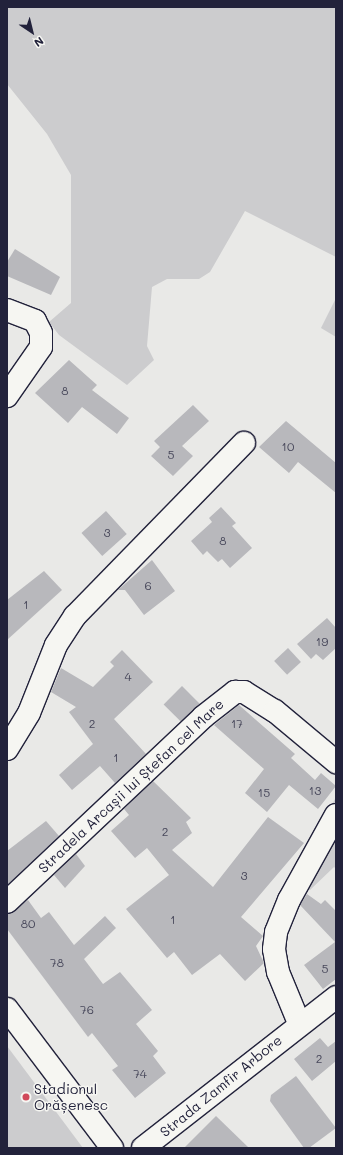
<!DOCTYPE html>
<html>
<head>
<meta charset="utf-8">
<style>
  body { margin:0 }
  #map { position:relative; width:343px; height:1155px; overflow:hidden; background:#e9e9e7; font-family:Mali,sans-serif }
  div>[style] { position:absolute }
  .green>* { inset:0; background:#ccccce }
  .building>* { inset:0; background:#b8b8bc; transform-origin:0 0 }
  .roads { filter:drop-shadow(1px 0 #22223b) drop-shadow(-1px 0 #22223b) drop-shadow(0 1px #22223b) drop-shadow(0 -1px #22223b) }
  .minor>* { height:22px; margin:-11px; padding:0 11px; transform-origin:11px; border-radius:11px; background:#f6f6f2 }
  .dots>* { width:11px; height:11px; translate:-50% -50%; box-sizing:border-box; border:2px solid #f6f6f2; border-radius:50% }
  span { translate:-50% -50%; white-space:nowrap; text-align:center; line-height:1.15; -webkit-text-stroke:3px #f6f6f2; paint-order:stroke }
  .number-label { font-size:12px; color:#48485b }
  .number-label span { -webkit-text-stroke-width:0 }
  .street-label { font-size:14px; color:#22223b }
  .poi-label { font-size:14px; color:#22223b }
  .left { translate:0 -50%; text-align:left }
  .frame { position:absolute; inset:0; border:8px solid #22223b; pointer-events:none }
  .north { position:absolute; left:12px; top:12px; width:40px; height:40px; -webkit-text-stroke:3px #f6f6f2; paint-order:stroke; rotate:145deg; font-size:11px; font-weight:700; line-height:16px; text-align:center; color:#22223b }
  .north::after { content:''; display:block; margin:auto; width:14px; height:18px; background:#22223b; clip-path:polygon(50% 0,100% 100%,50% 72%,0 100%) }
</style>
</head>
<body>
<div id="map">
  <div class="green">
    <div style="clip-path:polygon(7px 7px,336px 7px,336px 257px,245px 211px,210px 272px,199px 279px,167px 279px,152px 287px,147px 346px,154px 360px,127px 385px,59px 335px,49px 322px,71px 303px,71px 175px,47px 134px,7px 84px)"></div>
    <div style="clip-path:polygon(336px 298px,336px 337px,321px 328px)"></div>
    <div style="clip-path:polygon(336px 797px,336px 869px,334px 867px,310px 890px,289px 886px)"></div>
    <div style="clip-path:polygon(7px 1046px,83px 1148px,7px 1148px)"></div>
  </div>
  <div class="building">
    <div style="clip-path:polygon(15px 249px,60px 277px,51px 295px,7px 276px,7px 262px)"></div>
    <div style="clip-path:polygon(69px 360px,97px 385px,92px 390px,129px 418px,117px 434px,82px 407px,68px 423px,35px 393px)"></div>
    <div style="clip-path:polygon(193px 405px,209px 421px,182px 446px,193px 456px,173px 476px,151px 456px,160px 447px,154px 441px)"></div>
    <div style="clip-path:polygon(286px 421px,336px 463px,336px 493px,298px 462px,289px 473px,259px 447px)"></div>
    <div style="clip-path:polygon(221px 507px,236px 523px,232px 526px,252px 548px,230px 568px,222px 559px,218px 562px,207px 551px,203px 555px,191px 541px,212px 522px,209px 518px)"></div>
    <div style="left:106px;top:511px;width:31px;height:33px;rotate:48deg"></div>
    <div style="clip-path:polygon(152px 560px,175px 591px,144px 615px,125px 590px,118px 590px)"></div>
    <div style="clip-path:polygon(44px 571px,62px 590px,7px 640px,7px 600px)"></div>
    <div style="clip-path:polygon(327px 618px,336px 628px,336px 648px,323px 660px,316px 654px,311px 659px,297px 644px)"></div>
    <div style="left:288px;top:648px;width:19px;height:19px;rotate:47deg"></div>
    <div style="clip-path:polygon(122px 650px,153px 682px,114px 719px,146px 754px,115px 783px,100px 766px,72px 790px,59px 775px,93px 744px,69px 712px,76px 707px,51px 692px,61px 668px,93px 687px,114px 666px,110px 662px)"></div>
    <div style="left:182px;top:686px;width:25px;height:26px;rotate:45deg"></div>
    <div style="clip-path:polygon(239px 705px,295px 754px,291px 758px,315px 780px,321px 773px,336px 786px,318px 809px,289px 785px,267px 812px,245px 793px,264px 769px,214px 725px)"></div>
    <div style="clip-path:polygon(153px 781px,191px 818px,186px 822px,192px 833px,172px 850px,213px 887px,268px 817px,304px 843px,241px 917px,263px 936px,256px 946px,264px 963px,245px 981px,220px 954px,192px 975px,174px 952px,167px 958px,126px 909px,169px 875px,147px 848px,135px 858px,111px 831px,129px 815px,124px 809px)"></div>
    <div style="clip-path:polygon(46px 821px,59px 836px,7px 885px,7px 851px)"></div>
    <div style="clip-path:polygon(76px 854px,85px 866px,65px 888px,54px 875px)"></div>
    <div style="clip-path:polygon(307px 894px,321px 904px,325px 900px,336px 911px,336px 979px,323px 989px,304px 965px,335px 942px,300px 905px)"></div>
    <div style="clip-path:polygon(28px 900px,41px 918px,49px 912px,74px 945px,105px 916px,116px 928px,84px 959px,103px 984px,120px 972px,152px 1010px,136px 1024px,158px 1051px,153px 1056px,166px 1073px,135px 1098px,112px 1070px,118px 1066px,92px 1033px,88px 1037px,7px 929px,7px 914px)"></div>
    <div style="clip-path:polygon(320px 1038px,328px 1047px,336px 1041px,336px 1061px,312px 1081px,294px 1059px)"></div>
    <div style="clip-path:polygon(296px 1076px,336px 1128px,309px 1148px,304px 1148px,270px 1101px,271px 1095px)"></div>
    <div style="clip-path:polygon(216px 1116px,249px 1148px,184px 1148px)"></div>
  </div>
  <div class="roads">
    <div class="minor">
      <div style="left:7px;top:310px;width:30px;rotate:21deg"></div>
      <div style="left:35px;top:321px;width:13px;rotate:63deg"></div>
      <div style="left:41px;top:333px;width:14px;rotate:90deg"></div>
      <div style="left:41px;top:347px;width:60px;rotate:124.8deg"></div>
      <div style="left:7px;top:749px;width:42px;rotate:-58.6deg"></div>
      <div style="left:29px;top:713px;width:73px;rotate:-68.3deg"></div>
      <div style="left:56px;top:645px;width:35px;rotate:-57deg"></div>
      <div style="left:75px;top:616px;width:242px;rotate:-45.7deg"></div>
      <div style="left:7px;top:902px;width:270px;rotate:-43.3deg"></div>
      <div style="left:203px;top:717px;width:41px;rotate:-38deg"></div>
      <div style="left:235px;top:692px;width:9px"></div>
      <div style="left:244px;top:692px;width:36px;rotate:32deg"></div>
      <div style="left:275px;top:711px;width:80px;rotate:39.9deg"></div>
      <div style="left:7px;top:1009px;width:174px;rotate:52.9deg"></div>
      <div style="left:299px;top:1023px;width:55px;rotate:-112.4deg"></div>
      <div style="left:278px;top:972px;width:23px;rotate:-100deg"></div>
      <div style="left:274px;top:949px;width:17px;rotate:-83deg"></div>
      <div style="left:276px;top:932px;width:35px;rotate:-68deg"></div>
      <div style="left:289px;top:900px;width:97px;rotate:-61.1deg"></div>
      <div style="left:143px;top:1148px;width:245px;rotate:-38deg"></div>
    </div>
  </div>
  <div class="dots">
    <div style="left:26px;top:1097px;background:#d1495b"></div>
  </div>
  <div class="number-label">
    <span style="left:65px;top:391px">8</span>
    <span style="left:288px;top:447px">10</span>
    <span style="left:171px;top:455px">5</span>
    <span style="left:107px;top:533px">3</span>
    <span style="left:223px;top:541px">8</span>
    <span style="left:148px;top:586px">6</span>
    <span style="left:26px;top:605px">1</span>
    <span style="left:322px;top:642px">19</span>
    <span style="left:128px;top:677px">4</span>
    <span style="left:92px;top:724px">2</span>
    <span style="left:237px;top:724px">17</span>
    <span style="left:116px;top:758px">1</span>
    <span style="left:315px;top:791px">13</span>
    <span style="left:264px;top:793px">15</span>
    <span style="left:165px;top:832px">2</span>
    <span style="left:244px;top:876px">3</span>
    <span style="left:173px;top:920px">1</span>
    <span style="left:28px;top:924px">80</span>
    <span style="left:57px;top:963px">78</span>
    <span style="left:325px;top:969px">5</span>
    <span style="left:87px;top:1010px">76</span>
    <span style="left:319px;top:1059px">2</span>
    <span style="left:140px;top:1074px">74</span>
  </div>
  <div class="street-label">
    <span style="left:131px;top:786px;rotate:-43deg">Stradela Arcașii lui Ștefan cel Mare</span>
    <span style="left:221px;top:1086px;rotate:-39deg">Strada Zamfir Arbore</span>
  </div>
  <div class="poi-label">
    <span class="left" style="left:34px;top:1097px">Stadionul<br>Orășenesc</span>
  </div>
  <div class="frame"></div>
  <div class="north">N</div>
</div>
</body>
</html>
